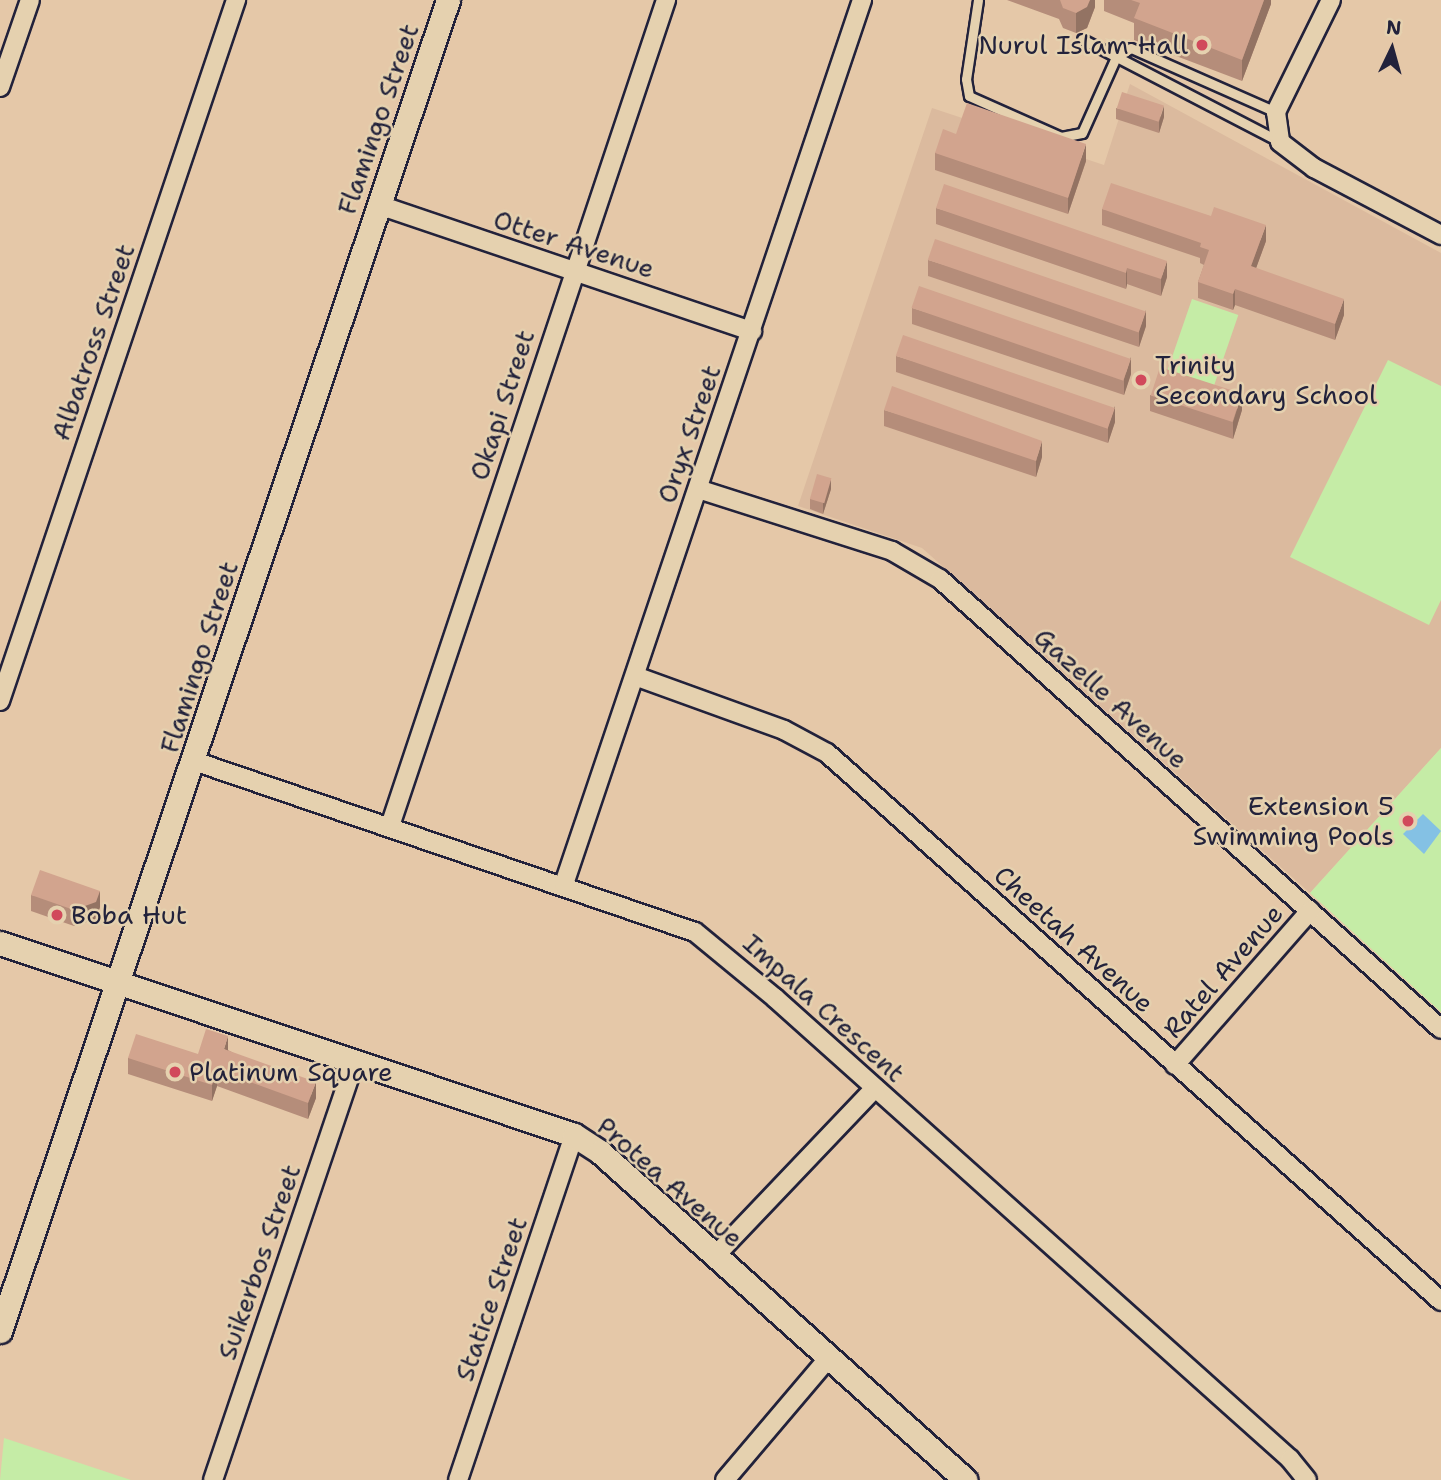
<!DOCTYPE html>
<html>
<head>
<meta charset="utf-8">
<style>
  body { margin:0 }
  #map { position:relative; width:1441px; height:1480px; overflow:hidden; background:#e5c8a8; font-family:"Shantell Sans",sans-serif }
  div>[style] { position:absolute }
  .built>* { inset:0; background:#dbba9e }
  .green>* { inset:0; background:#c5eca6; transform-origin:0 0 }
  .water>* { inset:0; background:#84c1e4 }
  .roads { filter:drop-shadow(2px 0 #22223b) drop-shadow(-2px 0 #22223b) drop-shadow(0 2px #22223b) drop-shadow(0 -2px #22223b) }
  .service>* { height:9px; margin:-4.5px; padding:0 4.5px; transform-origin:4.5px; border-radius:4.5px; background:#e5d1af }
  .minor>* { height:18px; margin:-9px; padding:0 9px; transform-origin:9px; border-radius:9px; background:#e5d1af }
  .tertiary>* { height:23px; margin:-11.5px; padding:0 11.5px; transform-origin:11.5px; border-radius:11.5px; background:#e5d1af }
  .wall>* { inset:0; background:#b58d7a }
  .shaded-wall>* { inset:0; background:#937363 }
  .building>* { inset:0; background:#d2a48e; transform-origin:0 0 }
  .dots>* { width:19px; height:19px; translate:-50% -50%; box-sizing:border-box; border:4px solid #e5d1af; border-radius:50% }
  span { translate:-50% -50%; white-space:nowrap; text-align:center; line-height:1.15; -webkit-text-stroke:5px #e5d1af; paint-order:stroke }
  .poi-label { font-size:26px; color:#22223b }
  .right { translate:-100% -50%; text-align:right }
  .left { translate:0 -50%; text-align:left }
  .street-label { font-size:26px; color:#22223b }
  .north { position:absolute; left:1357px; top:14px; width:70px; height:70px; -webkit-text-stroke:5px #e5d1af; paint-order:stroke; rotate:5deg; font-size:19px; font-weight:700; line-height:28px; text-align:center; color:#22223b }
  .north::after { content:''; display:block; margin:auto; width:24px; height:32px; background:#22223b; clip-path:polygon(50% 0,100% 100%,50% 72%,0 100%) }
</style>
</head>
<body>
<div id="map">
  <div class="built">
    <div style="clip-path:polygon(1130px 84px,1441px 253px,1441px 748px,1310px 893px,922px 548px,798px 506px,932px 108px,1104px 165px)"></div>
  </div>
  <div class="green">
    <div style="left:1192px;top:299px;width:49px;height:88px;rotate:19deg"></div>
    <div style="clip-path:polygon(1388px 360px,1441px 386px,1441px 600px,1429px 625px,1290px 557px)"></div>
    <div style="clip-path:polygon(1441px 748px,1441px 1012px,1310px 893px)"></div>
    <div style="clip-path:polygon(4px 1438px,131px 1480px,0 1480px)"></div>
  </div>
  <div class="water">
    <div style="clip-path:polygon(1423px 814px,1441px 831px,1424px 854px,1403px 834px)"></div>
  </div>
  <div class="roads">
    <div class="service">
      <div style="left:978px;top:0;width:80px;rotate:98.6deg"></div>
      <div style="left:966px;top:79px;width:17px;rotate:80deg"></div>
      <div style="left:969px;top:96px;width:101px;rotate:24deg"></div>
      <div style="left:1061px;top:137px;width:21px;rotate:-11deg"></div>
      <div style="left:1082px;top:133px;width:83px;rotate:-65.9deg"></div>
      <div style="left:1116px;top:57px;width:17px;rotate:-31deg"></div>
      <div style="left:1131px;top:48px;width:158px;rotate:23.8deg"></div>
      <div style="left:1082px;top:39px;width:222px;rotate:27.4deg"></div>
    </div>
    <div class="minor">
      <div style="left:1331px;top:0;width:125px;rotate:116.2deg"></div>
      <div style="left:1276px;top:112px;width:30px;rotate:82deg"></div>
      <div style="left:1280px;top:142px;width:43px;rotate:37.4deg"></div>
      <div style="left:1314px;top:168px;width:144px;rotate:27.8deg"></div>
      <div style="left:0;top:87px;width:92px;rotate:-71deg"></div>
      <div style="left:379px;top:205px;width:394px;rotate:18.7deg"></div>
      <div style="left:698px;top:489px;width:204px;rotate:17.7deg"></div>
      <div style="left:892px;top:551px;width:56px;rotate:30.3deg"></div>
      <div style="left:940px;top:579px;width:673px;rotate:41.93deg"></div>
      <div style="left:635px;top:676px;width:158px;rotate:19.9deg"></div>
      <div style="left:784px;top:730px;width:49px;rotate:28.1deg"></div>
      <div style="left:827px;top:753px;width:823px;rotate:41.75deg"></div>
      <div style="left:0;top:701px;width:740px;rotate:-71.39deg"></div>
      <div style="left:194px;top:761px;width:529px;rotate:18.85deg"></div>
      <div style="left:695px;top:932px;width:104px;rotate:39.5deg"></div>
      <div style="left:775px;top:998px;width:691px;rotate:41.83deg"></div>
      <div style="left:1290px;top:1459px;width:27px;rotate:51deg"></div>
      <div style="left:390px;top:826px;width:871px;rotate:-71.52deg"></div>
      <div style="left:564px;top:884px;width:933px;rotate:-71.37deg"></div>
      <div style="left:1175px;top:1065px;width:205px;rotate:-48.8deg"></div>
      <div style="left:715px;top:1256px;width:232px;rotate:-46.4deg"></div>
      <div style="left:213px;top:1480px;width:443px;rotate:-71.3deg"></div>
      <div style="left:458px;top:1480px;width:364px;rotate:-71.4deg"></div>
      <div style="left:725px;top:1480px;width:162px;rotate:-49.7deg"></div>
    </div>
    <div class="tertiary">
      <div style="left:0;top:943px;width:605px;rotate:18.49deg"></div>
      <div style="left:574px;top:1135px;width:31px;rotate:33deg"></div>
      <div style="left:600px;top:1152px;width:491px;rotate:41.9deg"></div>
      <div style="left:0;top:1331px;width:1404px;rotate:-71.4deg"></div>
    </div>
  </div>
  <div class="wall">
    <div style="clip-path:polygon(1007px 0,1095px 0,1095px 7px,1087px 28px,1076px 33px,1063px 28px,1059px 19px)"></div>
    <div style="clip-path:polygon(1104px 0,1271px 0,1271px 4px,1242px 81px,1134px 40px,1134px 23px,1104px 11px)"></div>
    <div style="clip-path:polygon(1116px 108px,1164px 117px,1159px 133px,1116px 119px)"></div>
    <div style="clip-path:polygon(956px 134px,1086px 161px,1068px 214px,935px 170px,935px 153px)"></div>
    <div style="clip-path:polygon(936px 208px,1167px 277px,1161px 296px,1127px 284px,1126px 289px,936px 224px)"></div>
    <div style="clip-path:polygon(1102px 209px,1266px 241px,1256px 268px,1344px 315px,1335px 340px,1235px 305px,1233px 310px,1198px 298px,1198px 282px,1204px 265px,1200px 263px,1200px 258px,1102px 225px)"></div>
    <div style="clip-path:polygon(928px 260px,1146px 326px,1139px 347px,928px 276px)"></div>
    <div style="clip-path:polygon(912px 308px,1131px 374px,1124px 395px,912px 324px)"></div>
    <div style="clip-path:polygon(896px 356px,1115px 422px,1108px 443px,896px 372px)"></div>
    <div style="clip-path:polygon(1150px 395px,1242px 410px,1233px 439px,1150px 411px)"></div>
    <div style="clip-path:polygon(884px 410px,1042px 457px,1036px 477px,884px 426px)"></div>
    <div style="clip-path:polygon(831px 489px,823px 514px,810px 509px,810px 499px)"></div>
    <div style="clip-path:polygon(31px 895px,100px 907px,96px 919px,74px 926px,31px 911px)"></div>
    <div style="clip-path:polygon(228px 1050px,316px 1098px,308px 1119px,217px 1086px,212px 1101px,128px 1074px,128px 1058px,198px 1054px)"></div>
  </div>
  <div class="shaded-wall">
    <div style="clip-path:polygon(1090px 0,1095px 0,1095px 7px,1087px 28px,1076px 33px,1076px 13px)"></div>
    <div style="clip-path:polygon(1264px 0,1271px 0,1271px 4px,1242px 81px,1242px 60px)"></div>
    <div style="clip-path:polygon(1164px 106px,1164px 117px,1159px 133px,1159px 122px)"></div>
    <div style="clip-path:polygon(1086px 144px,1086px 161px,1068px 214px,1068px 198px)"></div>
    <div style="clip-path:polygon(1266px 225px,1266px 241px,1251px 282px,1251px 266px)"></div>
    <div style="clip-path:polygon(1167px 261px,1167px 277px,1161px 296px,1161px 279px)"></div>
    <div style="clip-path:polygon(1127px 268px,1127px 284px,1126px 289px,1126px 273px)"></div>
    <div style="clip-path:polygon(1235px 289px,1235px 305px,1233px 310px,1233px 294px)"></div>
    <div style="clip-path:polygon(1344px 299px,1344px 315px,1335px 340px,1335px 324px)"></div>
    <div style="clip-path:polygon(1146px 310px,1146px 326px,1139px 347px,1139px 331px)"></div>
    <div style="clip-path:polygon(1131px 357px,1131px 374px,1124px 395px,1124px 379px)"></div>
    <div style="clip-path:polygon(1242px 394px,1242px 410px,1233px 439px,1233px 422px)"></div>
    <div style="clip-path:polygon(1115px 406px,1115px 422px,1108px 443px,1108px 427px)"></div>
    <div style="clip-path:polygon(1042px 441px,1042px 457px,1036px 477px,1036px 461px)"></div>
    <div style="clip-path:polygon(831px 478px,831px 489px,823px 514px,823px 503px)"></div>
    <div style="clip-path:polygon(100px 891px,100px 907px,96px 919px,74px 926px,74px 910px)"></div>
    <div style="clip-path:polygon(228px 1036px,228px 1052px,224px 1049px)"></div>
    <div style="clip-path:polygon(217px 1070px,217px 1086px,212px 1101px,212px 1085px)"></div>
    <div style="clip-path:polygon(316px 1082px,316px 1098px,308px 1119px,308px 1103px)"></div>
  </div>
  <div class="building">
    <div style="clip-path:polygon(1060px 0,1090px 0,1087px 7px,1076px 13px,1063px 8px)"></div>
    <div style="clip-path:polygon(1131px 0,1264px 0,1242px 60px,1134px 18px,1140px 3px)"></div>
    <div style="left:1122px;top:92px;width:44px;height:17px;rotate:18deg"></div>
    <div style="clip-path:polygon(967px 103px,1086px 144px,1068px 198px,935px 153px,943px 129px,956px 134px)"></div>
    <div style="clip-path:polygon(1111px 183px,1211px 216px,1214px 207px,1266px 225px,1251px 266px,1344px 299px,1335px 324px,1235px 289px,1233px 294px,1198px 282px,1209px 250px,1200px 247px,1201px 243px,1102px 209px)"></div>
    <div style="clip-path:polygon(944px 184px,1167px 261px,1161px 279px,1127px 268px,1126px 273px,936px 208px)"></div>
    <div style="left:935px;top:239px;width:223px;height:22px;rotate:19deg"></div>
    <div style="left:919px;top:286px;width:224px;height:23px;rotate:19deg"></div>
    <div style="left:903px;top:335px;width:224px;height:22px;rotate:19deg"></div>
    <div style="left:1160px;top:367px;width:86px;height:30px;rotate:18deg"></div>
    <div style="clip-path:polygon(892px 386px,1042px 441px,1036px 461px,884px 410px)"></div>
    <div style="left:817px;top:474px;width:15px;height:26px;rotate:16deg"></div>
    <div style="clip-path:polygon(40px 870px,100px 891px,96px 902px,74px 910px,31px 895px)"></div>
    <div style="clip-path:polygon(206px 1029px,228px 1036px,224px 1049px,316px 1082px,308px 1103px,217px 1070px,212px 1085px,128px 1058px,136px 1034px,198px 1054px)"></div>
  </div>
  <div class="dots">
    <div style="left:1202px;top:45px;background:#d1495b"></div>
    <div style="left:1141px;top:380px;background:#d1495b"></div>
    <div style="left:1408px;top:821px;background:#d1495b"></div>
    <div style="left:57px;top:915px;background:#d1495b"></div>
    <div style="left:175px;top:1072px;background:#d1495b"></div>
  </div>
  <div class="poi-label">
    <span class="right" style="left:1188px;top:45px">Nurul Islam Hall</span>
    <span class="left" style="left:1155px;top:380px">Trinity<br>Secondary School</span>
    <span class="right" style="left:1394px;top:821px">Extension 5<br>Swimming Pools</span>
    <span class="left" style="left:71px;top:915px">Boba Hut</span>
    <span class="left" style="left:189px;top:1072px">Platinum Square</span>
  </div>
  <div class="street-label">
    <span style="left:378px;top:119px;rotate:-71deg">Flamingo Street</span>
    <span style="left:574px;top:244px;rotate:18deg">Otter Avenue</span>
    <span style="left:93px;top:342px;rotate:-71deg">Albatross Street</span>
    <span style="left:502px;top:405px;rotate:-72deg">Okapi Street</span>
    <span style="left:689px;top:434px;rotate:-71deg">Oryx Street</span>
    <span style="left:199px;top:657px;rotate:-72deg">Flamingo Street</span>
    <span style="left:1111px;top:698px;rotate:42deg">Gazelle Avenue</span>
    <span style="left:1074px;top:939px;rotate:42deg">Cheetah Avenue</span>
    <span style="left:1223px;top:971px;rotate:-49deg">Ratel Avenue</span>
    <span style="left:824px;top:1008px;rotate:42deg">Impala Crescent</span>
    <span style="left:670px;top:1182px;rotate:41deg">Protea Avenue</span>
    <span style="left:259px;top:1262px;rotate:-71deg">Suikerbos Street</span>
    <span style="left:491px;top:1299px;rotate:-71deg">Statice Street</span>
  </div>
  <div class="north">N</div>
</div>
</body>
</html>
